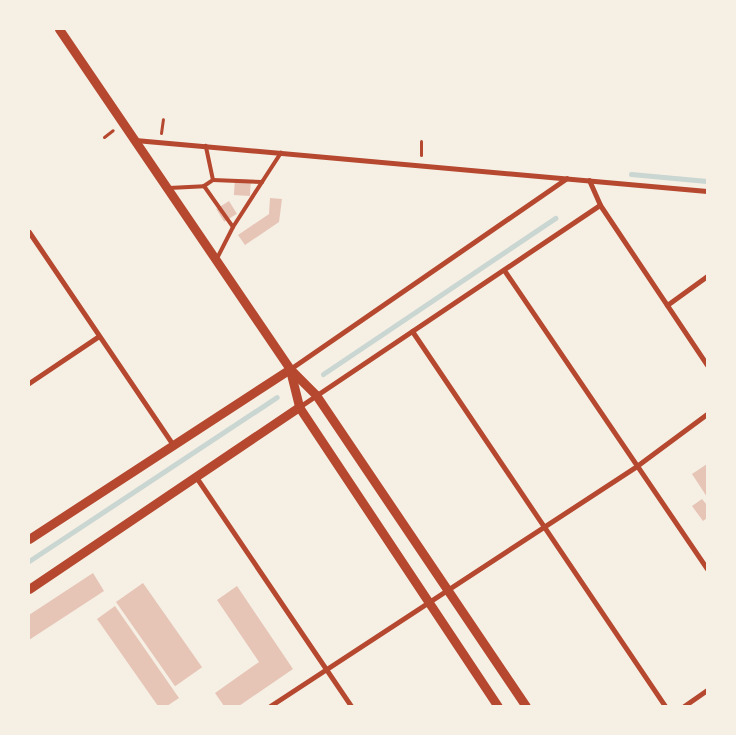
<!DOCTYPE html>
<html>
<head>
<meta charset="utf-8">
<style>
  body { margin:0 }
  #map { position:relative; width:736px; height:735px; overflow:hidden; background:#f6efe4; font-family:Karla,sans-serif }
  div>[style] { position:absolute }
  .stream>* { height:5px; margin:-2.5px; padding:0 2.5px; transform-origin:2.5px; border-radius:2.5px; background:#c9d6d2 }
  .building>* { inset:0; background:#e6c5b7; transform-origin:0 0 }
  .path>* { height:3px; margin:-1.5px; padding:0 1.5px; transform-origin:1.5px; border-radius:1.5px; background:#b5482f }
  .service>* { height:4px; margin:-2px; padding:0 2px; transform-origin:2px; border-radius:2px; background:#b5482f }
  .minor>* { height:5px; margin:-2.5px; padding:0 2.5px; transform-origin:2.5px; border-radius:2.5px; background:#b5482f }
  .tertiary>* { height:9px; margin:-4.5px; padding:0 4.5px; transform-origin:4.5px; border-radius:4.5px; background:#b5482f }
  span { translate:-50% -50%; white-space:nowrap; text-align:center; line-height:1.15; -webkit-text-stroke:4px #f6efe4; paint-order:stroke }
  .frame { position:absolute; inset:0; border:30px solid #f6efe4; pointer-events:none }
</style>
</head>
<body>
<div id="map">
  <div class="stream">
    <div style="left:631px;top:174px;width:76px;rotate:5.3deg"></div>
    <div style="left:323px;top:374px;width:280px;rotate:-33.9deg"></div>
    <div style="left:29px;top:561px;width:297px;rotate:-33.5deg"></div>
  </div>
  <div class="building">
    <div style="left:235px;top:179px;width:16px;height:16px;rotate:4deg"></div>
    <div style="clip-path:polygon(270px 198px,282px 199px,279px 222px,245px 245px,238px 235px,269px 214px)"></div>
    <div style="left:229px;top:201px;width:15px;height:15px;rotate:58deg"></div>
    <div style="clip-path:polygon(707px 464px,707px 497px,692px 474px)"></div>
    <div style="clip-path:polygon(702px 499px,707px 505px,707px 518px,703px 521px,692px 506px)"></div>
    <div style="clip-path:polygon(93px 573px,104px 591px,29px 640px,29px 615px)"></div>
    <div style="left:143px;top:583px;width:103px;height:33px;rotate:55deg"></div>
    <div style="clip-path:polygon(237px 586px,293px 669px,239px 706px,224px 706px,215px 693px,259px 662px,217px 600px)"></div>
    <div style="clip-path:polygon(115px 606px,179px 698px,167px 706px,158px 706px,97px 619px)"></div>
  </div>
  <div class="path">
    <div style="left:161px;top:133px;width:14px;rotate:-82deg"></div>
    <div style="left:104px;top:137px;width:11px;rotate:-38deg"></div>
    <div style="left:421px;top:155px;width:14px;rotate:-90deg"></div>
  </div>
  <div class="service">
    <div style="left:213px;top:180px;width:49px;rotate:2.3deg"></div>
    <div style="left:262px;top:182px;width:35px;rotate:-57deg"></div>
    <div style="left:204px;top:186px;width:50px;rotate:54.7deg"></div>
    <div style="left:233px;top:227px;width:36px;rotate:117deg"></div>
    <div style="left:169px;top:188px;width:35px;rotate:-3deg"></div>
    <div style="left:204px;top:186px;width:11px;rotate:-34deg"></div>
    <div style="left:213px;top:180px;width:35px;rotate:-102deg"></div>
    <div style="left:233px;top:227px;width:54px;rotate:-57.2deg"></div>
  </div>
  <div class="minor">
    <div style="left:135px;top:140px;width:574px;rotate:5.1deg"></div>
    <div style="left:589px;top:180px;width:27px;rotate:66deg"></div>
    <div style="left:600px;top:205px;width:192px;rotate:56.2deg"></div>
    <div style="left:29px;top:232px;width:257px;rotate:55.9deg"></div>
    <div style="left:504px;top:270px;width:361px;rotate:55.8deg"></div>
    <div style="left:667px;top:305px;width:49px;rotate:-35.9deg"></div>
    <div style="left:412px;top:331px;width:452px;rotate:56deg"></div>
    <div style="left:290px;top:369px;width:336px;rotate:-34.6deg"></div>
    <div style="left:29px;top:383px;width:84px;rotate:-33.9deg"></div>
    <div style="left:299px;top:407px;width:362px;rotate:-33.9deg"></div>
    <div style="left:196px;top:477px;width:277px;rotate:55.9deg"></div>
    <div style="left:270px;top:706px;width:440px;rotate:-33.2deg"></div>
    <div style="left:638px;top:465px;width:86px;rotate:-36.5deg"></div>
    <div style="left:684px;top:706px;width:28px;rotate:-35deg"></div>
  </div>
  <div class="tertiary">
    <div style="left:59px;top:29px;width:411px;rotate:55.8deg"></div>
    <div style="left:290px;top:369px;width:37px;rotate:45deg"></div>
    <div style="left:316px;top:395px;width:375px;rotate:56deg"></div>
    <div style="left:290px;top:370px;width:38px;rotate:76deg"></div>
    <div style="left:299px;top:407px;width:359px;rotate:56.4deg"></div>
    <div style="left:29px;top:539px;width:311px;rotate:-33.1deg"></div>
    <div style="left:29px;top:589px;width:326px;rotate:-34deg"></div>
  </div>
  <div class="frame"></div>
</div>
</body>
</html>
